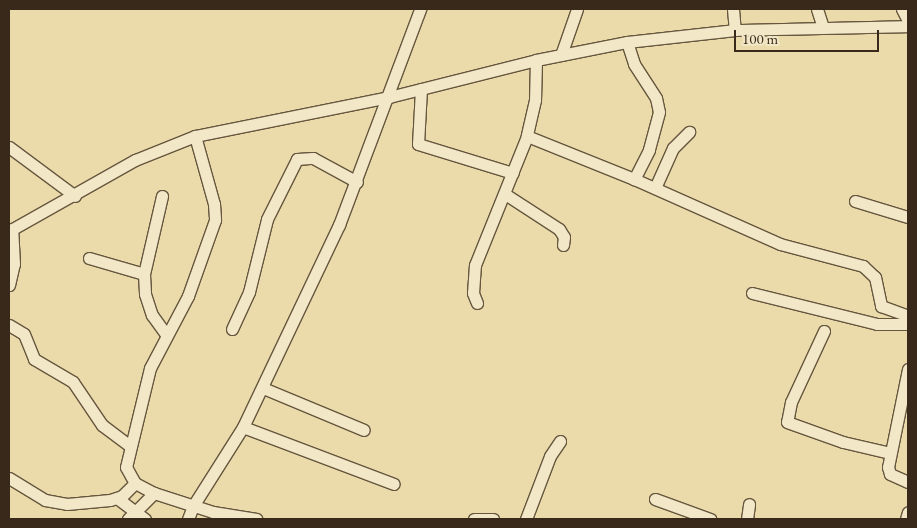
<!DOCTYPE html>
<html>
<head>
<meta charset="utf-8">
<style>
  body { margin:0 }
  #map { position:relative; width:917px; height:528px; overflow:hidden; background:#ebdbab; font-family:"EB Garamond",serif }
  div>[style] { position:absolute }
  .roads { filter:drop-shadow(1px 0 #66563e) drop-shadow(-1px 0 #66563e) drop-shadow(0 1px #66563e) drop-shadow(0 -1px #66563e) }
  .minor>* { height:11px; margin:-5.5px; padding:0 5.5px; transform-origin:5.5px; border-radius:5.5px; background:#f2e8c8 }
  span { translate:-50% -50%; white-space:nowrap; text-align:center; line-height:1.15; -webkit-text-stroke:4px #f2e8c8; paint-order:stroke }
  .frame { position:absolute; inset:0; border:10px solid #39291a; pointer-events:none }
  .scale { position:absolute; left:734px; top:30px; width:145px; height:22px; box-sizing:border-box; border:2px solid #39291a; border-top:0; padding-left:6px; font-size:15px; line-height:18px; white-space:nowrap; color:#39291a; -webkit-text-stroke:4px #f2e8c8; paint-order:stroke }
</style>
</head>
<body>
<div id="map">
  <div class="roads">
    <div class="minor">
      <div style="left:733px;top:9px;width:21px;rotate:85deg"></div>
      <div style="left:817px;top:9px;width:20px;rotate:72deg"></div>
      <div style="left:902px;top:9px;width:13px;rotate:63deg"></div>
      <div style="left:627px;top:42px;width:23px;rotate:72deg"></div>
      <div style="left:634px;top:64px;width:40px;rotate:57.1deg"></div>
      <div style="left:656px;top:98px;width:14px;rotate:78deg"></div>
      <div style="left:659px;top:112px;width:39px;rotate:105deg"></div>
      <div style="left:649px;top:150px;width:33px;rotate:117deg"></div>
      <div style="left:561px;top:55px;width:49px;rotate:-70.8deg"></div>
      <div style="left:536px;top:60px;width:40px;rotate:91.4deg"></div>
      <div style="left:535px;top:100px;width:37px;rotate:103deg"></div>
      <div style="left:527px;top:136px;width:115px;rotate:21.9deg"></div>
      <div style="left:634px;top:179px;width:160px;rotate:24deg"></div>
      <div style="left:780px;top:244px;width:86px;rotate:14.8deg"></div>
      <div style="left:863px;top:266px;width:16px;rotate:43deg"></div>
      <div style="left:875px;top:277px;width:30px;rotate:78deg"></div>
      <div style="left:881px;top:306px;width:29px;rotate:20deg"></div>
      <div style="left:421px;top:89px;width:55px;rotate:93.1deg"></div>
      <div style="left:418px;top:144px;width:99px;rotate:17deg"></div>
      <div style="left:195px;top:136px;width:71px;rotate:74.4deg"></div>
      <div style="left:214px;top:204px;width:16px;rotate:86deg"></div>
      <div style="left:215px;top:220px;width:81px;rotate:109.6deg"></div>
      <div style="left:188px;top:296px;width:81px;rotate:117.8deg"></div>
      <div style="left:150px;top:368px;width:102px;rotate:103.6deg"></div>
      <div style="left:126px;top:467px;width:18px;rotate:61deg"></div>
      <div style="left:135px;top:483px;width:21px;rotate:28deg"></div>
      <div style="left:154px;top:493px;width:62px;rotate:17.9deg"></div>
      <div style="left:213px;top:512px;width:44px;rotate:9.2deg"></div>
      <div style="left:9px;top:147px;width:82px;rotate:36.6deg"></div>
      <div style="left:655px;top:188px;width:44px;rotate:-65.8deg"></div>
      <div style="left:673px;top:148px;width:23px;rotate:-45deg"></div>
      <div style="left:505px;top:194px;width:64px;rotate:32.9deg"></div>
      <div style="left:559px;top:229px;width:9px;rotate:58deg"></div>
      <div style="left:564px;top:237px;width:8px;rotate:97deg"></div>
      <div style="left:162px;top:196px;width:80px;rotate:103deg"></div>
      <div style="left:144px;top:274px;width:20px;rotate:87deg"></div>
      <div style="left:145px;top:294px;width:22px;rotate:72deg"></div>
      <div style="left:152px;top:315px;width:24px;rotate:54deg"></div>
      <div style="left:855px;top:201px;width:55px;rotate:16.8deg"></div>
      <div style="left:9px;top:231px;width:145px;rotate:-29.4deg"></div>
      <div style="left:135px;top:160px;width:65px;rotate:-21.8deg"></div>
      <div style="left:195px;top:136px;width:198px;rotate:-11.4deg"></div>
      <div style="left:389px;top:97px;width:152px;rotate:-14.1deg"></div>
      <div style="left:536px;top:60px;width:93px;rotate:-11.2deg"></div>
      <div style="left:627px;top:42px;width:109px;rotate:-6.3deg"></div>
      <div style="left:735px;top:30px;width:173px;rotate:-1.3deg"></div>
      <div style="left:89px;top:258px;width:57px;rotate:16.2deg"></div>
      <div style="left:9px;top:285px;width:22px;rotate:-77deg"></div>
      <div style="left:14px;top:264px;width:35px;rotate:-93deg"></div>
      <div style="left:752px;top:293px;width:129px;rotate:13.9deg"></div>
      <div style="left:877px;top:324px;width:31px"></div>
      <div style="left:477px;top:303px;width:11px;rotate:-112deg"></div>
      <div style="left:473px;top:293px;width:28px;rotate:-86deg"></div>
      <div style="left:475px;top:265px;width:139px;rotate:-68deg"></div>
      <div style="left:9px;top:325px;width:17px;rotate:31deg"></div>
      <div style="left:24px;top:334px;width:27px;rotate:68deg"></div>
      <div style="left:34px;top:359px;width:45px;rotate:30.5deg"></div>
      <div style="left:73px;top:382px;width:52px;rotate:56deg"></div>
      <div style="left:102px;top:425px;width:34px;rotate:37deg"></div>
      <div style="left:232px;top:329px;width:41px;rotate:-65.3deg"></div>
      <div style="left:249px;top:292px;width:75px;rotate:-76.1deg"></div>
      <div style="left:267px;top:219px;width:67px;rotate:-63.4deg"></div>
      <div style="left:297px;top:159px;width:16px;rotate:-4deg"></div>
      <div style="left:313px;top:158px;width:50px;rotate:28.6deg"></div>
      <div style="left:824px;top:331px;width:78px;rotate:114.9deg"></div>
      <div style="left:791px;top:402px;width:20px;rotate:101deg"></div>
      <div style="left:787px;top:422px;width:59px;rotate:19.7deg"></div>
      <div style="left:843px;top:442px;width:48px;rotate:13.2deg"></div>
      <div style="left:908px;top:369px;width:100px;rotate:101.5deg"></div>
      <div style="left:888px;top:467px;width:7px;rotate:74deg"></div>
      <div style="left:890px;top:474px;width:20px;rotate:24deg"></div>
      <div style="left:263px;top:388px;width:109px;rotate:22.6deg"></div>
      <div style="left:243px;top:427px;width:161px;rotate:20.7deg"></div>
      <div style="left:9px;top:478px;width:42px;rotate:31.4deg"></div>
      <div style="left:45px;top:500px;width:22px;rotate:10deg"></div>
      <div style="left:67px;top:504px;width:43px;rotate:-5.3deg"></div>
      <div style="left:110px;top:500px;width:13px;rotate:-18deg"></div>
      <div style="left:122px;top:496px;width:18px;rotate:-45deg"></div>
      <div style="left:117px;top:498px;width:35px;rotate:37deg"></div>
      <div style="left:655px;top:499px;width:59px;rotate:20deg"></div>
      <div style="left:128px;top:519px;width:37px;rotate:-45deg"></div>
      <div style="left:188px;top:519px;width:14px;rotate:-69deg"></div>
      <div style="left:193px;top:506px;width:93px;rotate:-57.7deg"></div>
      <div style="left:243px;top:427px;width:224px;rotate:-64.6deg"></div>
      <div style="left:339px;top:225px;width:231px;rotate:-69.4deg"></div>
      <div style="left:474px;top:519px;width:19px"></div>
      <div style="left:526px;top:519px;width:67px;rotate:-69.1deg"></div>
      <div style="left:550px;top:456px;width:18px;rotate:-56deg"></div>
      <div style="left:747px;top:519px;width:15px;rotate:-82deg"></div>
      <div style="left:906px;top:519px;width:7px;rotate:-74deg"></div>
    </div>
  </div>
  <div class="frame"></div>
  <div class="scale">100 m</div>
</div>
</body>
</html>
